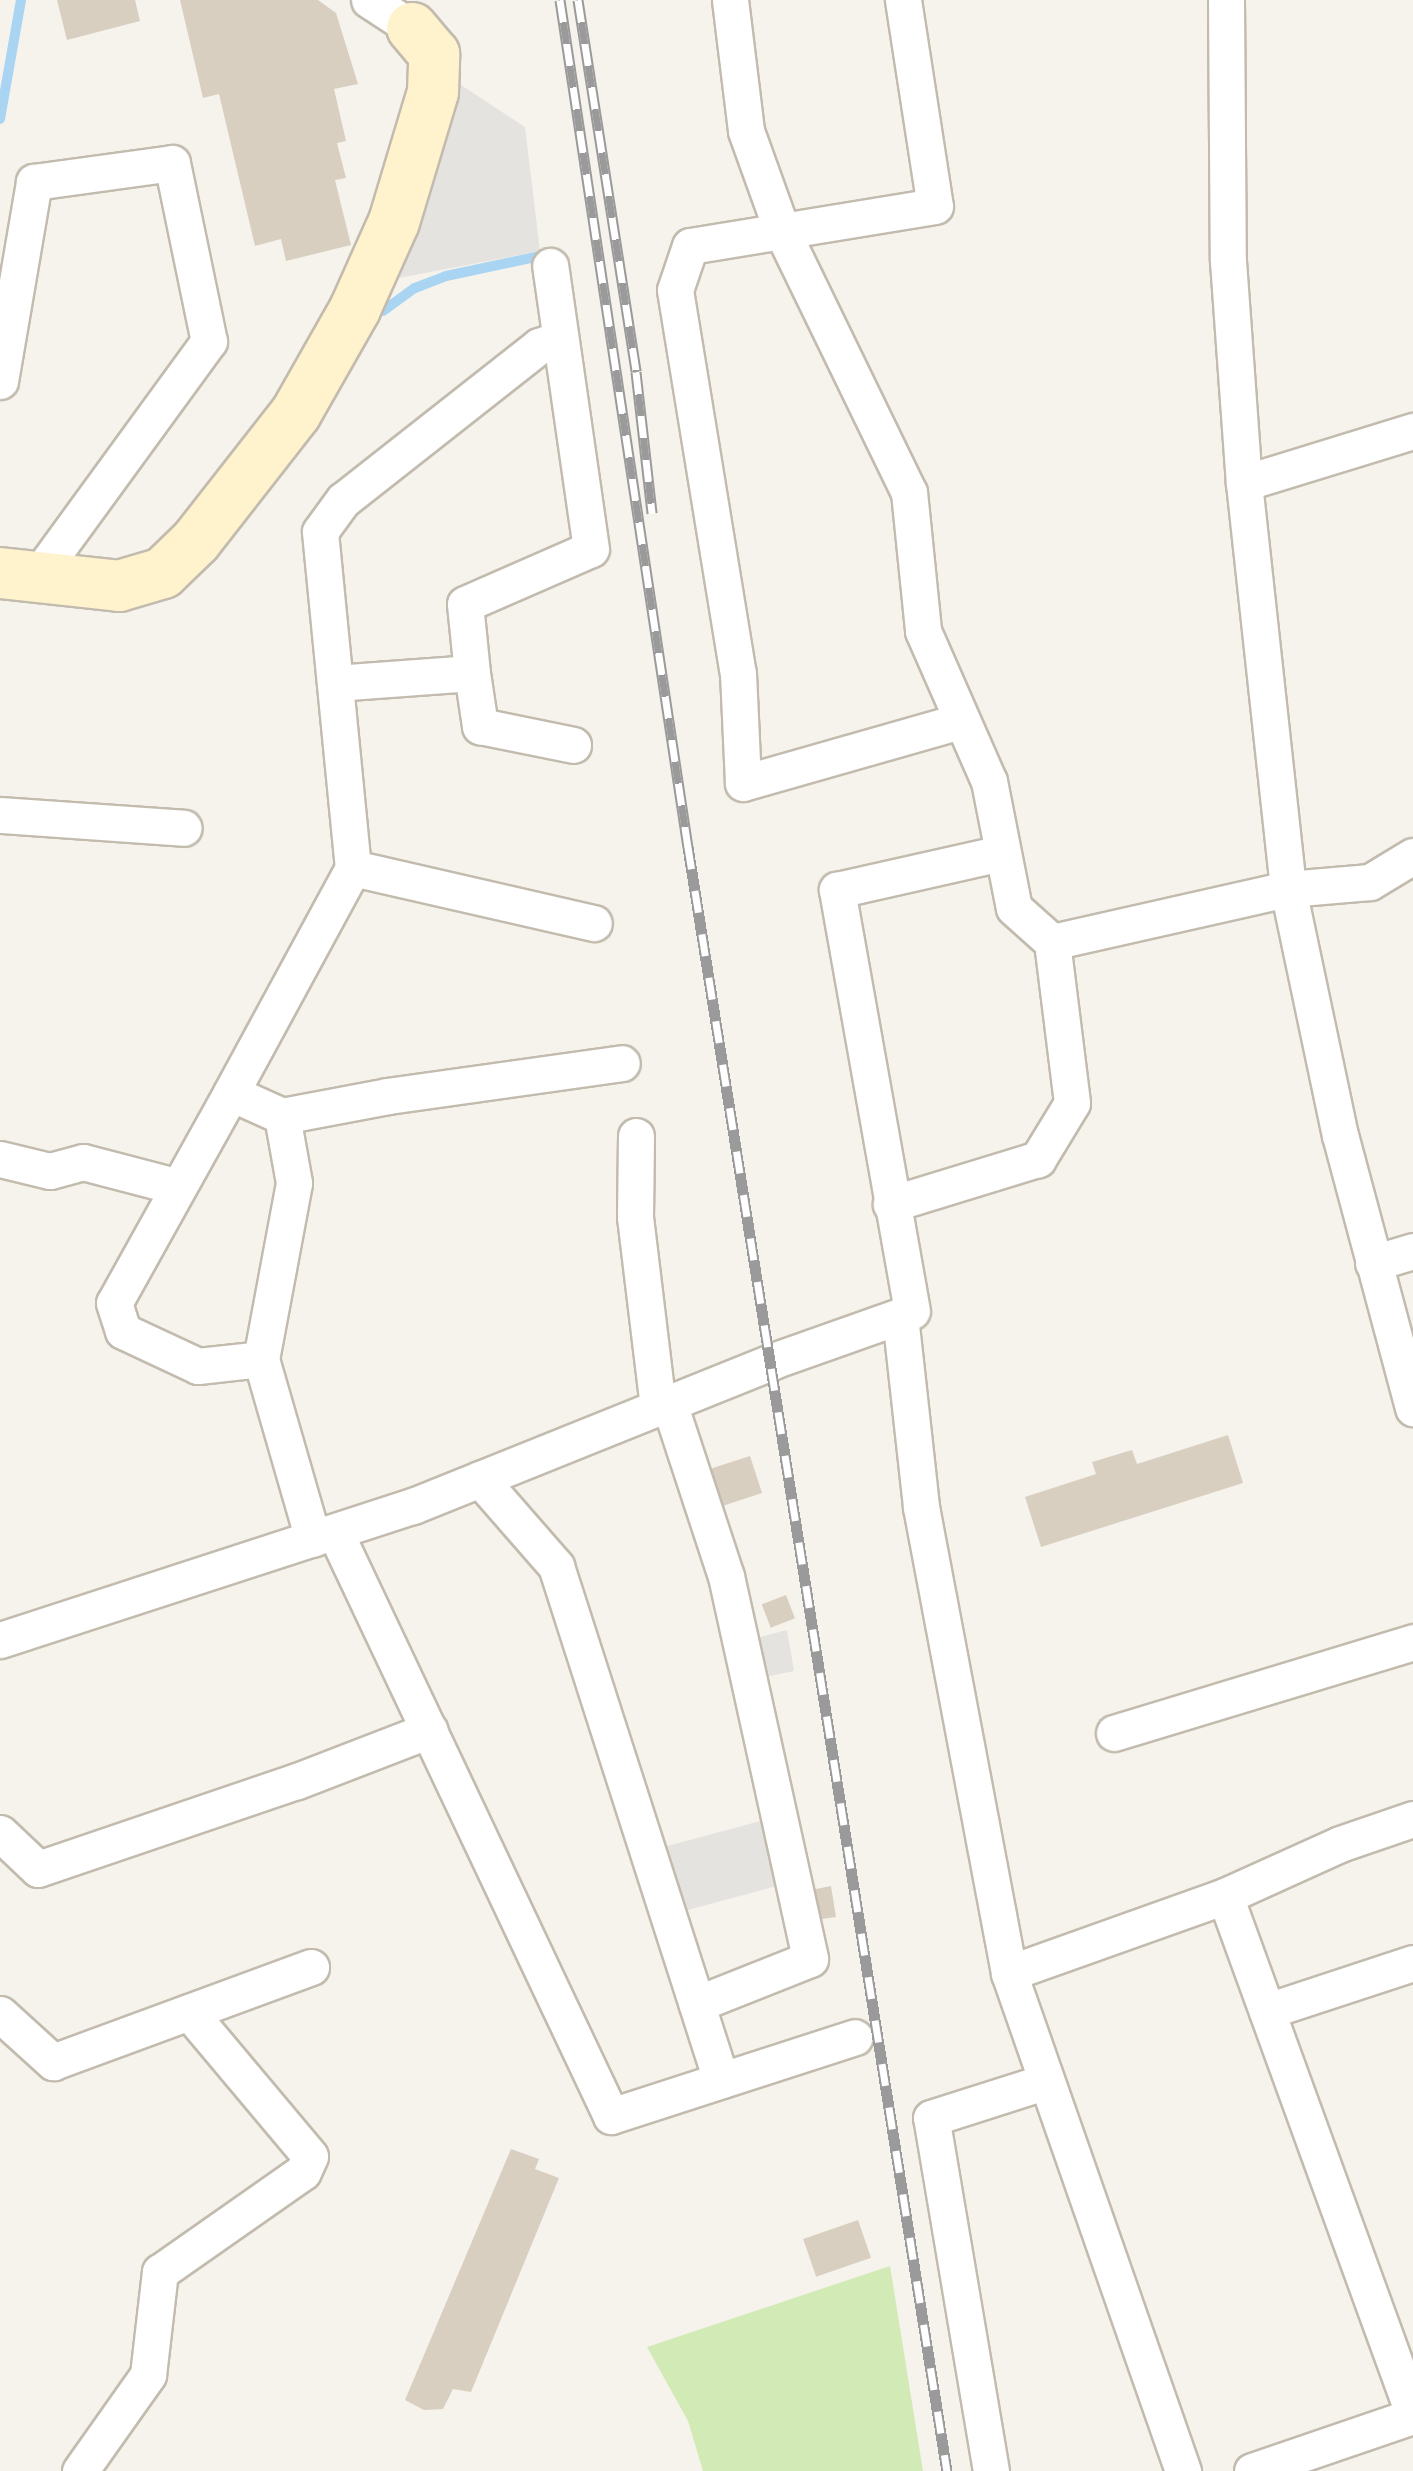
<!DOCTYPE html>
<html>
<head>
<meta charset="utf-8">
<style>
  body { margin:0 }
  #map { position:relative; width:1413px; height:2471px; overflow:hidden; background:#f6f3ec; font-family:Jost,sans-serif }
  div>[style] { position:absolute }
  .green>* { inset:0; background:#d2eab5 }
  .parking>* { inset:0; background:#e5e3e0; transform-origin:0 0 }
  .stream>* { height:10px; margin:-5px; padding:0 5px; transform-origin:5px; border-radius:5px; background:#a9d4f2 }
  .building>* { inset:0; background:#d8cfc1; transform-origin:0 0 }
  .roads { filter:drop-shadow(2px 0 #c2bbae) drop-shadow(-2px 0 #c2bbae) drop-shadow(0 2px #c2bbae) drop-shadow(0 -2px #c2bbae) }
  .street>* { height:35px; margin:-17.5px; padding:0 17.5px; transform-origin:17.5px; border-radius:17.5px; background:#fff }
  .secondary>* { height:50px; margin:-25px; padding:0 25px; transform-origin:25px; border-radius:25px; background:#fff3cd }
  .rail>* { height:11px; margin-top:-5.5px; transform-origin:0; background:repeating-linear-gradient(90deg,#fff 0 22px,#9a9a9a 0 44px); box-sizing:border-box; border-block:2px solid #9a9a9a }
  span { translate:-50% -50%; white-space:nowrap; text-align:center; line-height:1.15; -webkit-text-stroke:8px #fff; paint-order:stroke }
</style>
</head>
<body>
<div id="map">
  <div class="green">
    <div style="clip-path:polygon(890px 2266px,923px 2471px,703px 2471px,688px 2421px,647px 2347px)"></div>
  </div>
  <div class="parking">
    <div style="clip-path:polygon(458px 83px,525px 127px,540px 251px,399px 278px)"></div>
    <div style="clip-path:polygon(787px 1630px,794px 1671px,761px 1678px,749px 1640px)"></div>
    <div style="left:768px;top:1819px;width:67px;height:107px;rotate:75deg"></div>
  </div>
  <div class="stream">
    <div style="left:0;top:119px;width:121px;rotate:-80deg"></div>
    <div style="left:383px;top:311px;width:39px;rotate:-36deg"></div>
    <div style="left:415px;top:288px;width:33px;rotate:-21deg"></div>
    <div style="left:446px;top:276px;width:96px;rotate:-12deg"></div>
  </div>
  <div class="building">
    <div style="clip-path:polygon(57px 0,135px 0,140px 21px,67px 40px)"></div>
    <div style="clip-path:polygon(180px 0,318px 0,336px 13px,358px 84px,334px 89px,346px 141px,337px 143px,346px 178px,335px 180px,351px 245px,286px 261px,281px 239px,255px 246px,219px 94px,203px 98px)"></div>
    <div style="clip-path:polygon(1228px 1435px,1243px 1483px,1041px 1547px,1025px 1497px,1096px 1474px,1092px 1462px,1132px 1450px,1137px 1464px)"></div>
    <div style="left:750px;top:1456px;width:39px;height:48px;rotate:72deg"></div>
    <div style="left:786px;top:1595px;width:25px;height:26px;rotate:69deg"></div>
    <div style="clip-path:polygon(831px 1886px,836px 1917px,822px 1919px,811px 1890px)"></div>
    <div style="clip-path:polygon(511px 2149px,539px 2159px,535px 2169px,559px 2178px,471px 2392px,453px 2389px,443px 2409px,424px 2410px,405px 2400px)"></div>
    <div style="left:858px;top:2220px;width:40px;height:58px;rotate:71deg"></div>
  </div>
  <div class="roads">
    <div class="street">
      <div style="left:369px;top:0;width:51px;rotate:33.1deg"></div>
      <div style="left:730px;top:0;width:132px;rotate:83deg"></div>
      <div style="left:746px;top:131px;width:106px;rotate:70.2deg"></div>
      <div style="left:782px;top:231px;width:290px;rotate:64.1deg"></div>
      <div style="left:909px;top:492px;width:140px;rotate:84.2deg"></div>
      <div style="left:923px;top:631px;width:164px;rotate:66.3deg"></div>
      <div style="left:989px;top:781px;width:129px;rotate:78.9deg"></div>
      <div style="left:1014px;top:908px;width:51px;rotate:41.8deg"></div>
      <div style="left:1052px;top:942px;width:162px;rotate:82.9deg"></div>
      <div style="left:1072px;top:1103px;width:66px;rotate:121.3deg"></div>
      <div style="left:1038px;top:1159px;width:154px;rotate:163deg"></div>
      <div style="left:903px;top:0;width:208px;rotate:81.2deg"></div>
      <div style="left:935px;top:206px;width:248px;rotate:170.7deg"></div>
      <div style="left:690px;top:246px;width:46px;rotate:108.8deg"></div>
      <div style="left:675px;top:290px;width:388px;rotate:80.7deg"></div>
      <div style="left:738px;top:673px;width:110px;rotate:87.4deg"></div>
      <div style="left:743px;top:783px;width:227px;rotate:-15.9deg"></div>
      <div style="left:1226px;top:0;width:261px;rotate:89.6deg"></div>
      <div style="left:1228px;top:261px;width:223px;rotate:85.9deg"></div>
      <div style="left:1244px;top:483px;width:408px;rotate:83.8deg"></div>
      <div style="left:1288px;top:889px;width:251px;rotate:78.1deg"></div>
      <div style="left:1340px;top:1135px;width:283px;rotate:75deg"></div>
      <div style="left:560px;top:339px;width:22px;rotate:162deg"></div>
      <div style="left:539px;top:346px;width:249px;rotate:141.8deg"></div>
      <div style="left:343px;top:500px;width:39px;rotate:126deg"></div>
      <div style="left:320px;top:532px;width:338px;rotate:84.4deg"></div>
      <div style="left:353px;top:868px;width:256px;rotate:118.5deg"></div>
      <div style="left:231px;top:1093px;width:56px;rotate:24.3deg"></div>
      <div style="left:282px;top:1116px;width:108px;rotate:-10.7deg"></div>
      <div style="left:388px;top:1096px;width:236px;rotate:-8deg"></div>
      <div style="left:0;top:381px;width:202px;rotate:-80.3deg"></div>
      <div style="left:34px;top:182px;width:139px;rotate:-7.8deg"></div>
      <div style="left:172px;top:163px;width:182px;rotate:78.3deg"></div>
      <div style="left:209px;top:341px;width:293px;rotate:126.1deg"></div>
      <div style="left:1244px;top:483px;width:177px;rotate:-17.1deg"></div>
      <div style="left:472px;top:673px;width:69px;rotate:-95.8deg"></div>
      <div style="left:465px;top:604px;width:137px;rotate:-23.6deg"></div>
      <div style="left:591px;top:549px;width:286px;rotate:-98.2deg"></div>
      <div style="left:335px;top:683px;width:137px;rotate:-4.2deg"></div>
      <div style="left:472px;top:673px;width:54px;rotate:81.4deg"></div>
      <div style="left:480px;top:726px;width:95px;rotate:11.5deg"></div>
      <div style="left:0;top:815px;width:184px;rotate:4deg"></div>
      <div style="left:353px;top:868px;width:247px;rotate:12.9deg"></div>
      <div style="left:1052px;top:942px;width:242px;rotate:-12.7deg"></div>
      <div style="left:1288px;top:889px;width:82px;rotate:-4.9deg"></div>
      <div style="left:1370px;top:882px;width:50px;rotate:-31.2deg"></div>
      <div style="left:231px;top:1093px;width:240px;rotate:119.1deg"></div>
      <div style="left:114px;top:1303px;width:29px;rotate:72deg"></div>
      <div style="left:123px;top:1331px;width:83px;rotate:25deg"></div>
      <div style="left:198px;top:1366px;width:63px;rotate:-6.3deg"></div>
      <div style="left:282px;top:1116px;width:68px;rotate:79.8deg"></div>
      <div style="left:294px;top:1183px;width:179px;rotate:100.6deg"></div>
      <div style="left:261px;top:1359px;width:187px;rotate:73.9deg"></div>
      <div style="left:636px;top:1136px;width:81px;rotate:90.7deg"></div>
      <div style="left:635px;top:1217px;width:192px;rotate:83.1deg"></div>
      <div style="left:0;top:1159px;width:51px;rotate:13.5deg"></div>
      <div style="left:50px;top:1171px;width:34px;rotate:-15deg"></div>
      <div style="left:83px;top:1162px;width:95px;rotate:14.6deg"></div>
      <div style="left:1373px;top:1263px;width:42px;rotate:-16.7deg"></div>
      <div style="left:912px;top:1311px;width:428px;rotate:-100.1deg"></div>
      <div style="left:837px;top:890px;width:168px;rotate:-12.7deg"></div>
      <div style="left:669px;top:1403px;width:182px;rotate:71.8deg"></div>
      <div style="left:726px;top:1576px;width:392px;rotate:77.6deg"></div>
      <div style="left:810px;top:1959px;width:122px;rotate:158.3deg"></div>
      <div style="left:480px;top:1479px;width:116px;rotate:48.9deg"></div>
      <div style="left:556px;top:1566px;width:540px;rotate:72.2deg"></div>
      <div style="left:335px;top:1532px;width:646px;rotate:64.7deg"></div>
      <div style="left:611px;top:2116px;width:256px;rotate:-17.9deg"></div>
      <div style="left:0;top:1640px;width:434px;rotate:-18deg"></div>
      <div style="left:413px;top:1506px;width:388px;rotate:-21.9deg"></div>
      <div style="left:773px;top:1361px;width:135px;rotate:-19.5deg"></div>
      <div style="left:900px;top:1316px;width:192px;rotate:83.7deg"></div>
      <div style="left:921px;top:1507px;width:474px;rotate:79.3deg"></div>
      <div style="left:1009px;top:1973px;width:528px;rotate:70.74deg"></div>
      <div style="left:1114px;top:1733px;width:313px;rotate:-16.9deg"></div>
      <div style="left:0;top:1833px;width:52px;rotate:43.5deg"></div>
      <div style="left:38px;top:1869px;width:274px;rotate:-18.8deg"></div>
      <div style="left:297px;top:1781px;width:142px;rotate:-21.1deg"></div>
      <div style="left:1225px;top:1896px;width:550px;rotate:70.02deg"></div>
      <div style="left:1009px;top:1973px;width:229px;rotate:-19.6deg"></div>
      <div style="left:1225px;top:1896px;width:126px;rotate:-24.3deg"></div>
      <div style="left:1340px;top:1844px;width:77px;rotate:-18.9deg"></div>
      <div style="left:1267px;top:2011px;width:154px;rotate:-18.2deg"></div>
      <div style="left:0;top:2014px;width:72px;rotate:42.2deg"></div>
      <div style="left:53px;top:2062px;width:275px;rotate:-20.2deg"></div>
      <div style="left:80px;top:2471px;width:118px;rotate:-54.7deg"></div>
      <div style="left:148px;top:2375px;width:104px;rotate:-83.4deg"></div>
      <div style="left:160px;top:2272px;width:174px;rotate:-35deg"></div>
      <div style="left:303px;top:2172px;width:17px;rotate:-66deg"></div>
      <div style="left:310px;top:2156px;width:188px;rotate:-130deg"></div>
      <div style="left:991px;top:2471px;width:358px;rotate:-99.6deg"></div>
      <div style="left:931px;top:2118px;width:119px;rotate:-17.7deg"></div>
      <div style="left:1252px;top:2471px;width:170px;rotate:-18.9deg"></div>
    </div>
    <div class="secondary">
      <div style="left:0;top:573px;width:120px;rotate:6.2deg"></div>
      <div style="left:119px;top:586px;width:46px;rotate:-16.5deg"></div>
      <div style="left:163px;top:573px;width:46px;rotate:-44.1deg"></div>
      <div style="left:196px;top:541px;width:162px;rotate:-52deg"></div>
      <div style="left:296px;top:413px;width:120px;rotate:-60.4deg"></div>
      <div style="left:355px;top:309px;width:95px;rotate:-65.9deg"></div>
      <div style="left:394px;top:222px;width:136px;rotate:-73.3deg"></div>
      <div style="left:433px;top:92px;width:38px;rotate:-88deg"></div>
      <div style="left:434px;top:54px;width:34px;rotate:-130deg"></div>
    </div>
  </div>
  <div class="rail">
    <div style="left:560px;top:0;width:857px;rotate:81.41deg"></div>
    <div style="left:688px;top:847px;width:1645px;rotate:80.94deg"></div>
    <div style="left:578px;top:0;width:376px;rotate:81.1deg"></div>
    <div style="left:636px;top:372px;width:142px;rotate:83.5deg"></div>
  </div>
</div>
</body>
</html>
